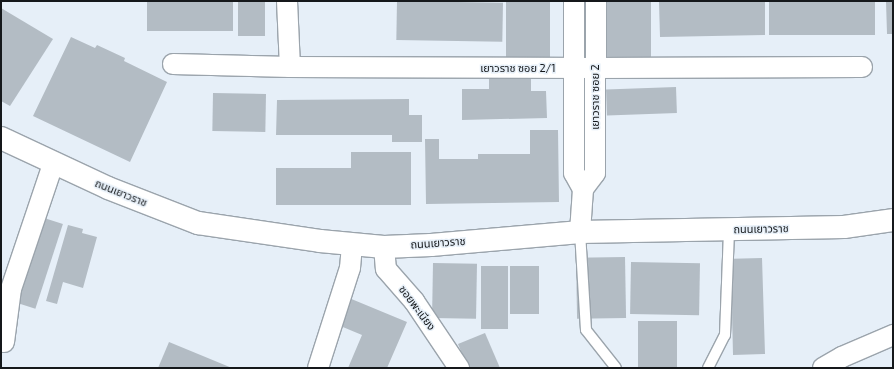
<!DOCTYPE html>
<html>
<head>
<meta charset="utf-8">
<style>
  body { margin:0 }
  #map { position:relative; width:894px; height:369px; overflow:hidden; background:#e6eff8; font-family:"Exo 2","Noto Sans Thai",sans-serif }
  div>[style] { position:absolute }
  .building>* { inset:0; background:#b3bcc4; transform-origin:0 0 }
  .roads { filter:drop-shadow(1px 0 #9ba4ac) drop-shadow(-1px 0 #9ba4ac) drop-shadow(0 1px #9ba4ac) drop-shadow(0 -1px #9ba4ac) }
  .service>* { height:10px; margin:-5px; padding:0 5px; transform-origin:5px; border-radius:5px; background:#fff }
  .minor>* { height:20px; margin:-10px; padding:0 10px; transform-origin:10px; border-radius:10px; background:#fff }
  .secondary>* { height:22px; margin:-11px; padding:0 11px; transform-origin:11px; border-radius:11px; background:#fff }
  span { translate:-50% -50%; white-space:nowrap; text-align:center; line-height:1.15; -webkit-text-stroke:3px #e6eff8; paint-order:stroke }
  .street-label { font-size:11px; color:#15181b }
  .frame { position:absolute; inset:0; border:2px solid #15181b; pointer-events:none }
</style>
</head>
<body>
<div id="map">
  <div class="building">
    <div style="left:147px;top:1px;width:86px;height:30px"></div>
    <div style="left:238px;top:1px;width:27px;height:35px"></div>
    <div style="left:397px;top:1px;width:106px;height:39px;rotate:1deg"></div>
    <div style="left:506px;top:1px;width:44px;height:57px"></div>
    <div style="left:604px;top:1px;width:47px;height:59px"></div>
    <div style="clip-path:polygon(704px 1px,765px 1px,765px 35px,660px 37px,659px 2px)"></div>
    <div style="left:875px;top:1px;width:34px;height:106px;rotate:90deg"></div>
    <div style="clip-path:polygon(886px 1px,893px 1px,893px 34px,887px 34px)"></div>
    <div style="clip-path:polygon(1px 8px,53px 39px,10px 106px,1px 101px)"></div>
    <div style="clip-path:polygon(71px 37px,95px 48px,97px 45px,125px 58px,124px 61px,167px 82px,130px 162px,33px 116px)"></div>
    <div style="clip-path:polygon(531px 77px,531px 91px,546px 91px,547px 118px,462px 120px,462px 89px,489px 89px,489px 78px)"></div>
    <div style="left:676px;top:87px;width:26px;height:70px;rotate:88deg"></div>
    <div style="left:213px;top:93px;width:53px;height:38px;rotate:1deg"></div>
    <div style="clip-path:polygon(409px 99px,409px 115px,422px 115px,422px 142px,392px 142px,392px 135px,276px 135px,277px 100px)"></div>
    <div style="clip-path:polygon(530px 130px,558px 130px,559px 202px,426px 204px,425px 139px,439px 139px,439px 159px,478px 159px,478px 154px,530px 154px)"></div>
    <div style="clip-path:polygon(351px 152px,411px 152px,411px 205px,276px 205px,276px 168px,351px 168px)"></div>
    <div style="left:41px;top:217px;width:23px;height:89px;rotate:18deg"></div>
    <div style="clip-path:polygon(68px 225px,83px 229px,82px 233px,97px 237px,83px 288px,63px 282px,57px 304px,46px 301px)"></div>
    <div style="left:625px;top:257px;width:61px;height:49px;rotate:89deg"></div>
    <div style="clip-path:polygon(762px 258px,765px 354px,733px 355px,732px 312px,724px 312px,723px 259px)"></div>
    <div style="left:631px;top:262px;width:69px;height:52px;rotate:1deg"></div>
    <div style="left:433px;top:263px;width:44px;height:55px;rotate:1deg"></div>
    <div style="left:481px;top:266px;width:27px;height:63px"></div>
    <div style="left:539px;top:266px;width:48px;height:29px;rotate:90deg"></div>
    <div style="clip-path:polygon(349px 298px,407px 322px,387px 368px,348px 368px,362px 335px,338px 325px)"></div>
    <div style="left:677px;top:321px;width:47px;height:39px;rotate:90deg"></div>
    <div style="clip-path:polygon(485px 333px,500px 368px,468px 368px,458px 344px)"></div>
    <div style="clip-path:polygon(169px 342px,232px 368px,158px 368px)"></div>
  </div>
  <div class="roads">
    <div class="service">
      <div style="left:580px;top:232px;width:98px;rotate:86.5deg"></div>
      <div style="left:586px;top:330px;width:48px;rotate:51.7deg"></div>
      <div style="left:708px;top:368px;width:37px;rotate:-63deg"></div>
      <div style="left:725px;top:335px;width:106px;rotate:-87.8deg"></div>
    </div>
    <div class="minor">
      <div style="left:287px;top:1px;width:66px;rotate:87.4deg"></div>
      <div style="left:574px;top:1px;width:172px;rotate:90deg"></div>
      <div style="left:574px;top:173px;width:18px;rotate:61deg"></div>
      <div style="left:173px;top:64px;width:117px;rotate:1.5deg"></div>
      <div style="left:290px;top:67px;width:305px;rotate:0.2deg"></div>
      <div style="left:595px;top:68px;width:267px;rotate:-0.2deg"></div>
      <div style="left:580px;top:232px;width:43px;rotate:-86deg"></div>
      <div style="left:583px;top:189px;width:20px;rotate:-53deg"></div>
      <div style="left:595px;top:173px;width:172px;rotate:-89.7deg"></div>
      <div style="left:384px;top:247px;width:22px;rotate:85deg"></div>
      <div style="left:386px;top:269px;width:43px;rotate:48.8deg"></div>
      <div style="left:414px;top:301px;width:81px;rotate:56.1deg"></div>
      <div style="left:4px;top:342px;width:53px;rotate:-82.5deg"></div>
      <div style="left:11px;top:289px;width:132px;rotate:-71.4deg"></div>
      <div style="left:318px;top:368px;width:105px;rotate:-72.3deg"></div>
      <div style="left:350px;top:268px;width:24px;rotate:-85deg"></div>
      <div style="left:823px;top:368px;width:22px;rotate:-30deg"></div>
      <div style="left:842px;top:357px;width:56px;rotate:-23.3deg"></div>
    </div>
    <div class="secondary">
      <div style="left:1px;top:138px;width:118px;rotate:25deg"></div>
      <div style="left:108px;top:188px;width:97px;rotate:21.3deg"></div>
      <div style="left:198px;top:223px;width:123px;rotate:8.4deg"></div>
      <div style="left:320px;top:241px;width:64px;rotate:5.4deg"></div>
      <div style="left:384px;top:247px;width:47px;rotate:-2.4deg"></div>
      <div style="left:431px;top:245px;width:150px;rotate:-5deg"></div>
      <div style="left:580px;top:232px;width:264px;rotate:-1.1deg"></div>
      <div style="left:844px;top:227px;width:49px;rotate:-8.1deg"></div>
    </div>
  </div>
  <div class="street-label">
    <span style="left:518px;top:68px">เยาวราช ซอย 2/1</span>
    <span style="left:595px;top:97px;rotate:-90deg">เยาวราช ซอย 2</span>
    <span style="left:121px;top:193px;rotate:22deg">ถนนเยาวราช</span>
    <span style="left:761px;top:229px;rotate:-1deg">ถนนเยาวราช</span>
    <span style="left:438px;top:243px;rotate:-4deg">ถนนเยาวราช</span>
    <span style="left:417px;top:308px;rotate:53deg">ซอยพะเนียง</span>
  </div>
  <div class="frame"></div>
</div>
</body>
</html>
